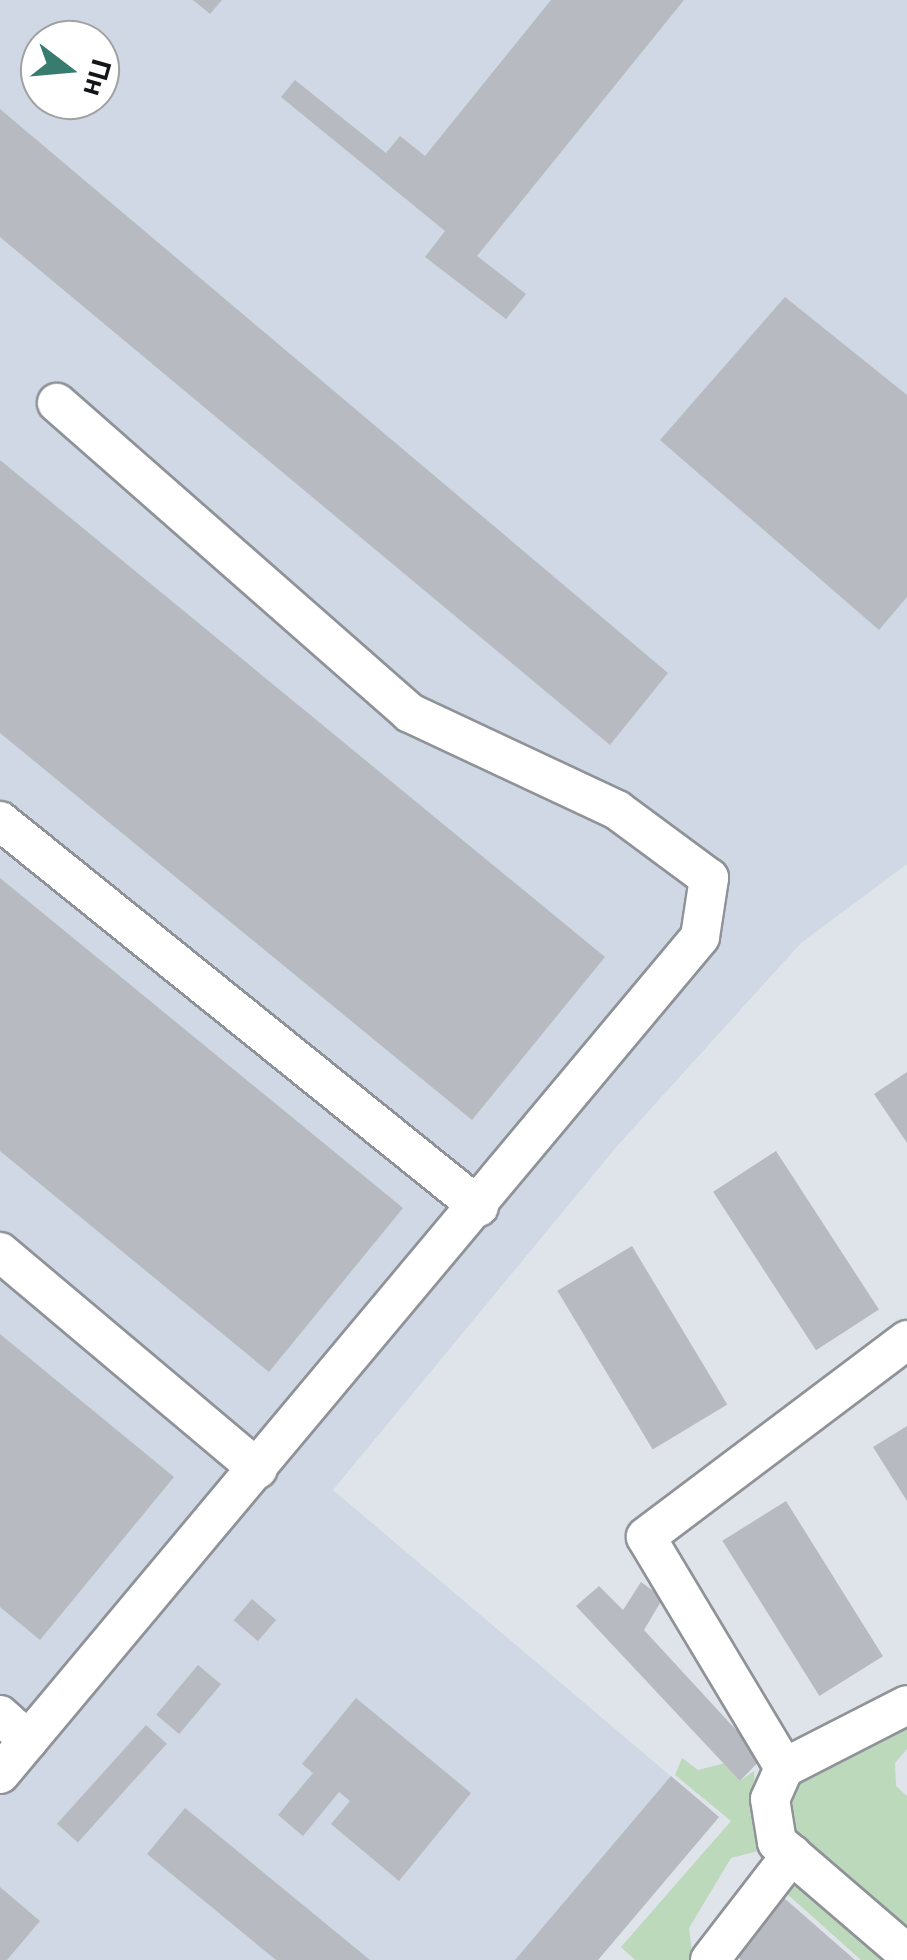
<!DOCTYPE html>
<html>
<head>
<meta charset="utf-8">
<style>
  body { margin:0 }
  #map { position:relative; width:907px; height:1960px; overflow:hidden; background:#dfe4ea; font-family:Helvetica,sans-serif }
  div>[style] { position:absolute }
  .built>* { inset:0; background:#cfd8e4 }
  .green>* { inset:0; background:#bcd9bb }
  .building>* { inset:0; background:#b7bbc1; transform-origin:0 0 }
  .roads { filter:drop-shadow(2px 0 #8f9398) drop-shadow(-2px 0 #8f9398) drop-shadow(0 2px #8f9398) drop-shadow(0 -2px #8f9398) }
  .minor>* { height:38px; margin:-19px; padding:0 19px; transform-origin:19px; border-radius:19px; background:#fff }
  span { translate:-50% -50%; white-space:nowrap; text-align:center; line-height:1.15; -webkit-text-stroke:9px #fff; paint-order:stroke }
  .north { position:absolute; left:20px; top:20px; width:100px; height:100px; box-sizing:border-box; background:#fff; border:2px solid #a1a1a2; border-radius:50%; rotate:106deg; font-size:28px; font-weight:700; line-height:40px; text-align:center; color:#131517 }
  .north::after { content:''; display:block; margin:auto; width:35px; height:45px; background:#387c70; clip-path:polygon(50% 0,100% 100%,50% 72%,0 100%) }
</style>
</head>
<body>
<div id="map">
  <div class="built">
    <div style="clip-path:polygon(evenodd,0 0,907px 0,907px 864px,801px 943px,618px 1145px,333px 1490px,719px 1817px,598px 1960px,0 1960px,0 0,40px 40px,100px 40px,100px 100px,40px 100px,40px 40px)"></div>
  </div>
  <div class="green">
    <div style="clip-path:polygon(907px 1724px,907px 1749px,895px 1763px,896px 1786px,907px 1796px,907px 1940px,791px 1840px,785px 1799px,807px 1765px)"></div>
    <div style="clip-path:polygon(682px 1758px,698px 1770px,725px 1763px,740px 1781px,754px 1771px,758px 1851px,731px 1858px,689px 1928px,693px 1960px,635px 1960px,621px 1947px,731px 1821px,675px 1775px)"></div>
    <div style="clip-path:polygon(799px 1877px,897px 1960px,861px 1960px,786px 1893px)"></div>
  </div>
  <div class="building">
    <div style="clip-path:polygon(193px 0,222px 0,210px 14px)"></div>
    <div style="clip-path:polygon(551px 0,684px 0,477px 256px,526px 294px,506px 319px,425px 257px,445px 231px,281px 97px,295px 80px,386px 153px,400px 136px,425px 156px)"></div>
    <div style="clip-path:polygon(0 109px,668px 673px,610px 745px,0 237px)"></div>
    <div style="clip-path:polygon(785px 297px,907px 395px,907px 597px,879px 630px,660px 440px)"></div>
    <div style="clip-path:polygon(0 460px,605px 957px,472px 1120px,0 733px)"></div>
    <div style="clip-path:polygon(0 878px,403px 1208px,269px 1372px,0 1151px)"></div>
    <div style="clip-path:polygon(907px 1072px,907px 1143px,874px 1094px)"></div>
    <div style="left:776px;top:1151px;width:189px;height:75px;rotate:57deg"></div>
    <div style="left:632px;top:1246px;width:185px;height:87px;rotate:59deg"></div>
    <div style="clip-path:polygon(0 1334px,174px 1477px,40px 1640px,0 1607px)"></div>
    <div style="clip-path:polygon(907px 1426px,907px 1501px,873px 1447px)"></div>
    <div style="left:786px;top:1501px;width:183px;height:75px;rotate:58deg"></div>
    <div style="clip-path:polygon(641px 1582px,663px 1598px,644px 1630px,762px 1758px,740px 1781px,576px 1606px,599px 1586px,623px 1610px)"></div>
    <div style="left:252px;top:1599px;width:32px;height:28px;rotate:41deg"></div>
    <div style="left:198px;top:1665px;width:30px;height:65px;rotate:40deg"></div>
    <div style="clip-path:polygon(356px 1698px,471px 1793px,399px 1881px,331px 1824px,350px 1801px,339px 1792px,303px 1836px,278px 1815px,313px 1773px,302px 1764px)"></div>
    <div style="left:146px;top:1725px;width:28px;height:133px;rotate:42deg"></div>
    <div style="clip-path:polygon(671px 1776px,719px 1817px,598px 1960px,515px 1960px)"></div>
    <div style="clip-path:polygon(185px 1808px,370px 1960px,276px 1960px,147px 1854px)"></div>
    <div style="clip-path:polygon(0 1887px,40px 1921px,7px 1960px,0 1960px)"></div>
    <div style="clip-path:polygon(783px 1897px,855px 1960px,741px 1960px,734px 1954px)"></div>
  </div>
  <div class="roads">
    <div class="minor">
      <div style="left:0;top:821px;width:615px;rotate:38.86deg"></div>
      <div style="left:0;top:1252px;width:337px;rotate:40.1deg"></div>
      <div style="left:907px;top:1340px;width:327px;rotate:143deg"></div>
      <div style="left:646px;top:1537px;width:269px;rotate:59.1deg"></div>
      <div style="left:784px;top:1768px;width:34px;rotate:114deg"></div>
      <div style="left:770px;top:1799px;width:44px;rotate:80.8deg"></div>
      <div style="left:777px;top:1842px;width:172px;rotate:40.7deg"></div>
      <div style="left:0;top:1715px;width:38px;rotate:42deg"></div>
      <div style="left:784px;top:1768px;width:138px;rotate:-27.1deg"></div>
      <div style="left:0;top:1774px;width:1091px;rotate:-50.09deg"></div>
      <div style="left:700px;top:937px;width:60px;rotate:-81.3deg"></div>
      <div style="left:709px;top:878px;width:114px;rotate:-143.5deg"></div>
      <div style="left:617px;top:810px;width:229px;rotate:-154.9deg"></div>
      <div style="left:410px;top:713px;width:470px;rotate:-138.7deg"></div>
      <div style="left:710px;top:1960px;width:134px;rotate:-52.3deg"></div>
    </div>
  </div>
  <div class="north">Пн</div>
</div>
</body>
</html>
